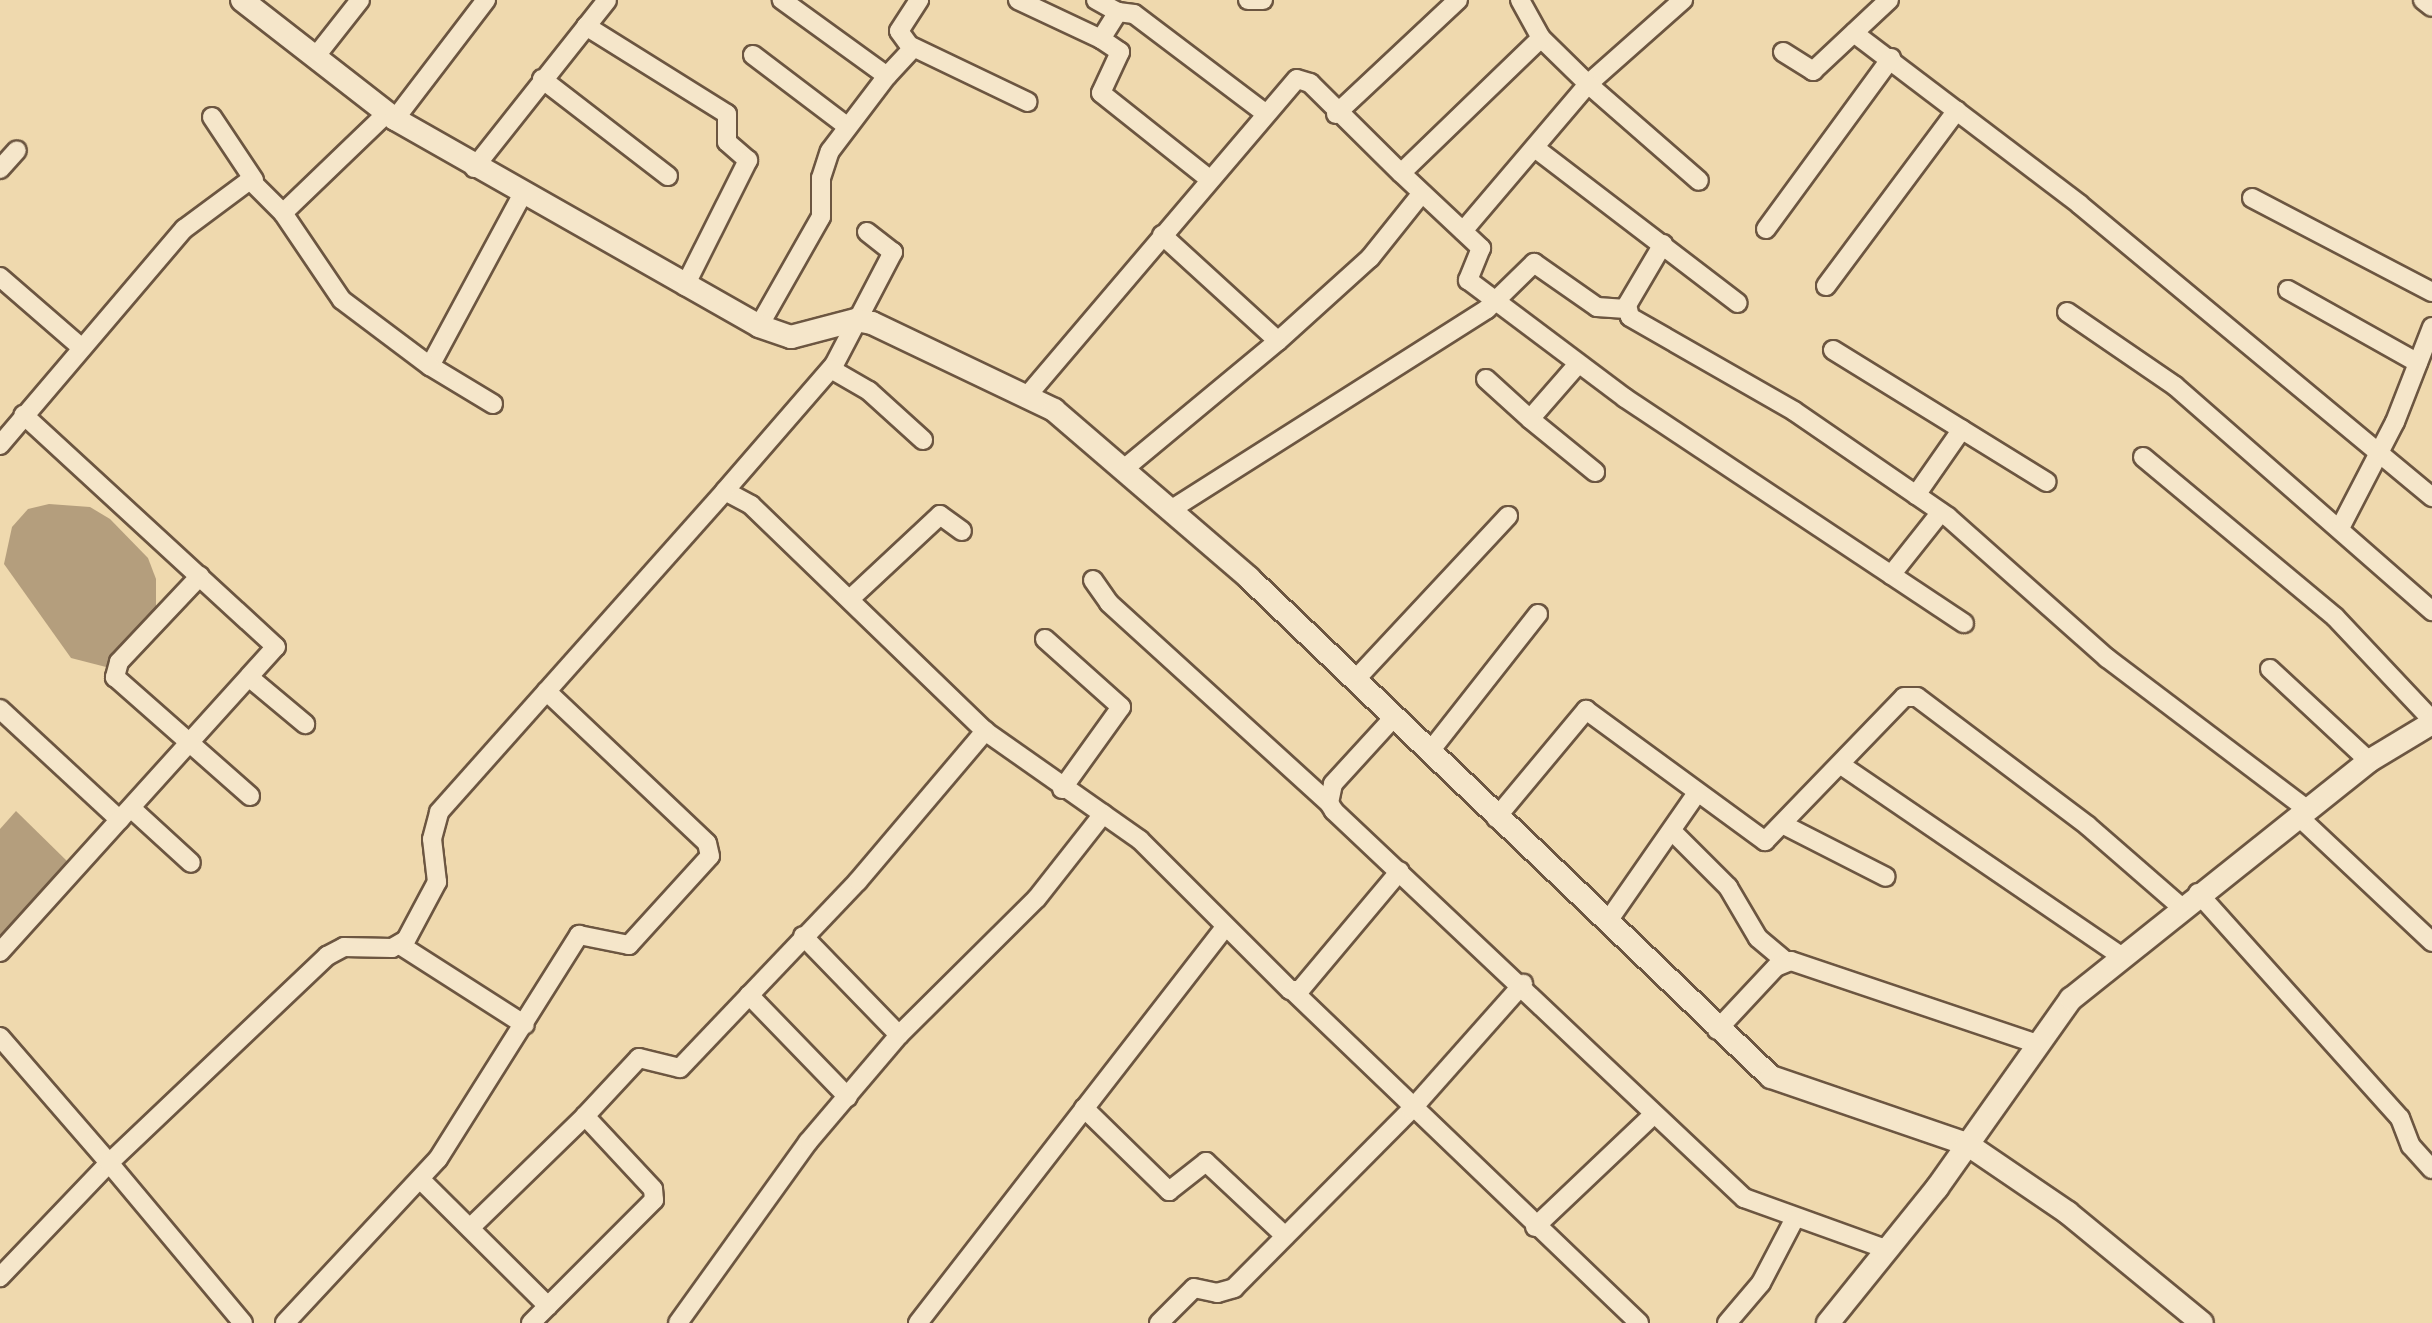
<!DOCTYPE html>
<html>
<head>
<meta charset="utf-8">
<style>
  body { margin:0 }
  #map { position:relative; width:2432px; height:1323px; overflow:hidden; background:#efd9ae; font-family:Cardo,serif }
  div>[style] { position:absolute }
  .water>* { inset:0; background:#b49e7d }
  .roads { filter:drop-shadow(2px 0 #6c5641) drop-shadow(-2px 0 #6c5641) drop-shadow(0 2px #6c5641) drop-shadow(0 -2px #6c5641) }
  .street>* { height:18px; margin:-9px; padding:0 9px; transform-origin:9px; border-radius:9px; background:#f5e6ca }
  .secondary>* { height:22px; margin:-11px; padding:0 11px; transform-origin:11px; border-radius:11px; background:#f5e6ca }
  span { translate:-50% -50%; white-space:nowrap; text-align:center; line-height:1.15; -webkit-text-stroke:8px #f5e6ca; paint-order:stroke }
</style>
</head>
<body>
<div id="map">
  <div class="water">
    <div style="clip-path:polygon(49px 504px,90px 507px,110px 519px,148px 558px,156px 579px,156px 608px,106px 667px,71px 658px,4px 564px,12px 527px,28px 509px)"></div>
    <div style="clip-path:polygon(16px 811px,69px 863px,0 939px,0 829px)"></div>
  </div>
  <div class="roads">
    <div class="street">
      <div style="left:1018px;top:0;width:92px;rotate:25.2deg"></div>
      <div style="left:1101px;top:39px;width:32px;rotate:-58deg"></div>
      <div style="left:1118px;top:12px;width:16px;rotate:7deg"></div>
      <div style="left:1134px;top:14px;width:164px;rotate:37.1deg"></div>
      <div style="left:1096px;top:0;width:25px;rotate:29deg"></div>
      <div style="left:1248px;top:0;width:15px"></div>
      <div style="left:1520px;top:0;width:43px;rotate:61.1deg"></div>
      <div style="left:1541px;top:38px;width:66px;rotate:44.4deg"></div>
      <div style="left:1588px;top:84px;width:127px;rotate:-41.5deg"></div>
      <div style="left:2423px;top:0;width:11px;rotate:38deg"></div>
      <div style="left:586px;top:26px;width:166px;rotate:32deg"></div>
      <div style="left:727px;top:114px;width:28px;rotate:90deg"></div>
      <div style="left:727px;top:142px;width:28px;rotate:41deg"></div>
      <div style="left:748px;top:160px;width:141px;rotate:116.6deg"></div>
      <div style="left:1854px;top:33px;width:283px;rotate:37.2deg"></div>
      <div style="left:2079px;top:204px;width:459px;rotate:39.7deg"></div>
      <div style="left:1541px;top:38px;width:194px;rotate:136deg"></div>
      <div style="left:1401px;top:173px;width:110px;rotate:43.2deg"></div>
      <div style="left:1481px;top:248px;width:35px;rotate:112deg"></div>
      <div style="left:1468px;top:280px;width:196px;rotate:36.9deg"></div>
      <div style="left:1625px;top:398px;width:407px;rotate:33.6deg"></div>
      <div style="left:1101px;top:39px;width:23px;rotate:34deg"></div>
      <div style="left:1120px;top:52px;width:45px;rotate:114.9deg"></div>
      <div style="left:1101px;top:93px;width:138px;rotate:38.5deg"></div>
      <div style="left:913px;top:47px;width:127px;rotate:25.6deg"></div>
      <div style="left:1783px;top:52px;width:36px;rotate:32deg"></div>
      <div style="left:1813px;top:71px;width:104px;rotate:-43.1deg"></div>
      <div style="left:753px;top:55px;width:119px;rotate:37.2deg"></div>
      <div style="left:316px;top:56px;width:71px;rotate:-51.8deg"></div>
      <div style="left:887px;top:76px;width:37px;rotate:-47deg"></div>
      <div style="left:912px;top:49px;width:22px;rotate:-126deg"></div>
      <div style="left:899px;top:31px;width:37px;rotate:-57deg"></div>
      <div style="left:542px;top:79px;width:159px;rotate:37.6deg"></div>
      <div style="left:1336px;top:114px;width:167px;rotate:-43.1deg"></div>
      <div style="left:212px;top:117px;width:76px;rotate:56.3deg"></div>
      <div style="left:395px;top:119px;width:150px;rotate:-52.6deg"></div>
      <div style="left:1535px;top:148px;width:255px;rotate:37.4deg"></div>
      <div style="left:474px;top:168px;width:214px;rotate:-51.6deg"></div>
      <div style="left:0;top:169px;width:25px;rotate:-48deg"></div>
      <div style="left:2252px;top:198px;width:203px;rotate:27.6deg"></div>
      <div style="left:283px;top:213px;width:144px;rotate:-43.9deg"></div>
      <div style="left:1766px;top:229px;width:212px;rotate:-53.8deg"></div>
      <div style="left:1463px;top:231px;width:193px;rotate:-49.6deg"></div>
      <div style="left:1588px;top:84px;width:147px;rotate:41.1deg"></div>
      <div style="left:867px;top:232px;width:33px;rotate:38deg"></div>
      <div style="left:893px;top:252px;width:127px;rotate:117.6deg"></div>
      <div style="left:834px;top:365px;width:167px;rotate:130.9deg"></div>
      <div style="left:725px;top:491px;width:30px;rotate:28deg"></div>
      <div style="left:751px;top:505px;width:325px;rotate:44deg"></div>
      <div style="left:985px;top:731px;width:189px;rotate:35.1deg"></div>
      <div style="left:1140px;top:840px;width:212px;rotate:45deg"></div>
      <div style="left:1290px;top:990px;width:10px"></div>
      <div style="left:1300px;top:990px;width:155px;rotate:-50deg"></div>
      <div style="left:1162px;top:235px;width:157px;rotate:42.4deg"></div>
      <div style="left:1278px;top:341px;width:124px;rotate:-42.1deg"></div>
      <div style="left:1370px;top:258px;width:83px;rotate:-51.3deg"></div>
      <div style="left:1663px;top:244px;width:71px;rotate:120.5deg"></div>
      <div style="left:1627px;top:305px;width:12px;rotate:76deg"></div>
      <div style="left:1630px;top:317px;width:189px;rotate:29.8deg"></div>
      <div style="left:1794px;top:411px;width:187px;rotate:34.5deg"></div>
      <div style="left:1948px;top:517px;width:213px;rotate:41.6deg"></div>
      <div style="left:2107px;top:658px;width:251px;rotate:37.1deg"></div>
      <div style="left:0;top:277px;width:108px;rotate:40.9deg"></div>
      <div style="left:1826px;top:286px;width:219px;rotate:-53.3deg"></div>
      <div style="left:2288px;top:290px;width:149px;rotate:29.3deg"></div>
      <div style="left:2067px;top:312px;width:131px;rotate:34.4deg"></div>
      <div style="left:2175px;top:386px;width:342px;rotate:41.2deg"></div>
      <div style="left:759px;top:326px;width:125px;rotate:-60.4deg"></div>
      <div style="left:821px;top:217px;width:39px;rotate:-90deg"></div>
      <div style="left:821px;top:178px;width:28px;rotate:-72deg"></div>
      <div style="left:830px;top:151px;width:94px;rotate:-52.8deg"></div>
      <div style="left:887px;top:76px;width:130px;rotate:-144.1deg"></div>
      <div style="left:1833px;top:350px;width:251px;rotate:31.7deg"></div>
      <div style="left:1578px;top:364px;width:73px;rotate:131.1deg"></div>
      <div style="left:1530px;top:419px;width:84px;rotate:39.2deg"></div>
      <div style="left:831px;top:369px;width:44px;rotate:30.1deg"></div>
      <div style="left:869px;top:391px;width:73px;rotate:42.2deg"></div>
      <div style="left:1486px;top:379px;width:59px;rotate:42.3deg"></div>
      <div style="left:1027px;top:396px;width:416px;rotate:-49.6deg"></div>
      <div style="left:1297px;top:79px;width:14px;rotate:17deg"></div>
      <div style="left:1310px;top:83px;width:128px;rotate:44.7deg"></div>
      <div style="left:493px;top:404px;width:74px;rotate:-148.9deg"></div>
      <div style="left:430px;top:366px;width:194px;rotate:-61.7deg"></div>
      <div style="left:0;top:445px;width:284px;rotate:-49.6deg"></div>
      <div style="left:184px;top:229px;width:82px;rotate:-36.6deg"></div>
      <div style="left:250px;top:180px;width:47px;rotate:45deg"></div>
      <div style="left:283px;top:213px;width:105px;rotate:55.9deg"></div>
      <div style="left:342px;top:300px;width:110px;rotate:36.9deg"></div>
      <div style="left:2143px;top:457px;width:250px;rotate:39.8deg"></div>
      <div style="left:2335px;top:617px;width:141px;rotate:46.7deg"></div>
      <div style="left:1125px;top:468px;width:199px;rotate:-39.7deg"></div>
      <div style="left:1916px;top:495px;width:80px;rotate:-55.1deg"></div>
      <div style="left:1172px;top:509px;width:373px;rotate:-32.4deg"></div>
      <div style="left:1487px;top:309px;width:66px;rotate:-44.4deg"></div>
      <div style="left:1534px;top:263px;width:77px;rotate:34.9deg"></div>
      <div style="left:1597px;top:307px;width:29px;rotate:4deg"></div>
      <div style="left:2341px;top:526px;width:117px;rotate:-62.6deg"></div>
      <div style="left:2395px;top:422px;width:102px;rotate:-68.7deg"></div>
      <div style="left:1891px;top:575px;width:80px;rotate:-51.6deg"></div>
      <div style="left:200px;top:576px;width:118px;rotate:133.3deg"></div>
      <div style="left:119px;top:662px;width:16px;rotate:105deg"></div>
      <div style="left:115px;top:677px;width:180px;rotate:41.4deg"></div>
      <div style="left:1093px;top:580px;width:28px;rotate:55deg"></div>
      <div style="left:1109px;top:603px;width:297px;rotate:42.3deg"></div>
      <div style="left:850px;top:599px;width:123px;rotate:-43deg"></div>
      <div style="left:940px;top:515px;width:27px;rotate:36deg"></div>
      <div style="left:1045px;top:639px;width:102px;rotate:41.8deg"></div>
      <div style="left:1121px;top:707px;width:101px;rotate:125.7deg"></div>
      <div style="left:2270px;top:669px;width:135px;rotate:42.9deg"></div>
      <div style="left:250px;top:678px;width:72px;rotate:39.9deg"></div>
      <div style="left:1356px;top:679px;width:223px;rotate:-47deg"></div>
      <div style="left:0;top:709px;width:163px;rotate:42.8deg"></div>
      <div style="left:1395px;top:716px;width:92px;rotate:132.4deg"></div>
      <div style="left:1333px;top:784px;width:19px;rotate:102deg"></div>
      <div style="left:1329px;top:803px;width:9px;rotate:58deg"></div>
      <div style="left:1334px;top:811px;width:564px;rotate:43.35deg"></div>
      <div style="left:1744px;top:1198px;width:151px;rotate:19.8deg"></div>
      <div style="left:1431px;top:750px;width:173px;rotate:-51.8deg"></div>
      <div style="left:1841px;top:765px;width:339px;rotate:34.3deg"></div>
      <div style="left:131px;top:808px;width:81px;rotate:42.5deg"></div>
      <div style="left:2298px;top:816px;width:184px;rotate:43.2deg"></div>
      <div style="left:1496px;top:818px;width:141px;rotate:-50.2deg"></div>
      <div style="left:1586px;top:710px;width:222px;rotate:36.2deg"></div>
      <div style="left:1765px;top:841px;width:200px;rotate:-46deg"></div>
      <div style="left:1904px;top:697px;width:13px"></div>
      <div style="left:1917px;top:697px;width:214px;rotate:37deg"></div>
      <div style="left:2088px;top:826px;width:122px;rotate:41deg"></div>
      <div style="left:1784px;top:825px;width:114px;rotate:27deg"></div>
      <div style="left:1673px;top:832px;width:78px;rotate:45deg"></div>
      <div style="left:1728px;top:887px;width:59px;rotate:59.5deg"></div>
      <div style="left:1758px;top:938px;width:35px;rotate:40deg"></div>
      <div style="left:2198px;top:893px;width:302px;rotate:48.1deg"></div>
      <div style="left:2400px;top:1118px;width:30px;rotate:69deg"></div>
      <div style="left:2411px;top:1146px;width:31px;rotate:48deg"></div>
      <div style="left:1608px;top:921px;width:156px;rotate:-55.2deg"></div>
      <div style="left:803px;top:936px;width:138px;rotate:45.9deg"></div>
      <div style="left:400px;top:945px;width:148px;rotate:32.6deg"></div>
      <div style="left:0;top:952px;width:411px;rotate:-47.9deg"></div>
      <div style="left:276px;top:647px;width:343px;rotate:-137.4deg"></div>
      <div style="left:1294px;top:992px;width:478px;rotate:43.8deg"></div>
      <div style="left:749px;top:995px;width:142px;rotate:45.9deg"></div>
      <div style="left:1717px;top:1030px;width:86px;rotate:-46.9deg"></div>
      <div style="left:1776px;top:967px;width:16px;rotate:-22deg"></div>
      <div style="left:1791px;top:961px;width:260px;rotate:18.6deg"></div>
      <div style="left:0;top:1037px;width:167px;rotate:49.1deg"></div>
      <div style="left:109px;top:1163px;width:158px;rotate:133.7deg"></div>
      <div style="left:1084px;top:1108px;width:119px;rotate:44.3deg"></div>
      <div style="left:1169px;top:1191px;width:47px;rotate:-38.1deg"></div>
      <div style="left:1206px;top:1162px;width:108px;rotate:43.1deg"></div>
      <div style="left:421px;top:1180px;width:179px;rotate:44.8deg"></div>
      <div style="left:1535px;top:1227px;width:164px;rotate:-43.5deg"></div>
      <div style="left:470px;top:1228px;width:161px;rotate:-44.2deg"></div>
      <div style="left:243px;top:1323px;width:209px;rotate:-129.9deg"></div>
      <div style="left:109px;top:1163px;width:301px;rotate:-43.5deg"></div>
      <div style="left:327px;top:956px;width:19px;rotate:-28deg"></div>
      <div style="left:344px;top:947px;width:48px;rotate:1.2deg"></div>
      <div style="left:392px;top:948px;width:16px;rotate:-30deg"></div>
      <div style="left:406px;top:940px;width:66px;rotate:-61.9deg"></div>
      <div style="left:437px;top:882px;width:43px;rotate:-96.6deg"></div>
      <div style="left:432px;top:839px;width:28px;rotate:-75deg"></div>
      <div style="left:439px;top:812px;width:430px;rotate:-48.3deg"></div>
      <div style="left:285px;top:1323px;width:224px;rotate:-47deg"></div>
      <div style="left:438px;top:1159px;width:265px;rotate:-57.8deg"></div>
      <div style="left:579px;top:935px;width:51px;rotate:11.3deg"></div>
      <div style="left:629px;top:945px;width:120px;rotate:-47.7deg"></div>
      <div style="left:710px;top:856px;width:13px;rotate:-103deg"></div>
      <div style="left:707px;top:843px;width:221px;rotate:-136.6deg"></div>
      <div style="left:531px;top:1323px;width:174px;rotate:-45deg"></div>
      <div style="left:654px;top:1200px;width:11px;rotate:-95deg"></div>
      <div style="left:653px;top:1189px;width:100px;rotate:-133deg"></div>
      <div style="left:585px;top:1116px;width:79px;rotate:-47deg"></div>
      <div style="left:639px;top:1058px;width:42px;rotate:13.7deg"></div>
      <div style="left:680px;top:1068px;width:258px;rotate:-46.4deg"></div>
      <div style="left:858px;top:881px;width:197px;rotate:-49.7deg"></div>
      <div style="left:678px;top:1323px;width:223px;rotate:-54.3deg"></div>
      <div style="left:808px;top:1142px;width:140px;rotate:-49.6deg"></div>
      <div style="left:899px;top:1035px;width:194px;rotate:-44.8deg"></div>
      <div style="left:1037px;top:898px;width:107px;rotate:-51.8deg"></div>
      <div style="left:918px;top:1323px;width:499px;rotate:-52.2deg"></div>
      <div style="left:1159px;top:1323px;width:49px;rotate:-45deg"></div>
      <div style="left:1194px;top:1288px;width:24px;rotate:12deg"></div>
      <div style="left:1217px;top:1293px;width:18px;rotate:-16deg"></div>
      <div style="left:1234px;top:1288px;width:251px;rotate:-45.2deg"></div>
      <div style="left:1411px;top:1110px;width:169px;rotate:-48.4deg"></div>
      <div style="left:1727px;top:1323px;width:52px;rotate:-49.6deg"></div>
      <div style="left:1761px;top:1283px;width:71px;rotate:-62.4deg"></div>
    </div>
    <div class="secondary">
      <div style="left:242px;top:0;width:194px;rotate:37.9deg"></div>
      <div style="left:395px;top:119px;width:419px;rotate:29.6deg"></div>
      <div style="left:759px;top:326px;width:34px;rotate:19deg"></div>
      <div style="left:791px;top:337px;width:67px;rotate:-14.7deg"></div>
      <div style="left:856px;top:320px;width:16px;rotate:11deg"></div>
      <div style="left:872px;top:323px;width:202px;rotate:25.5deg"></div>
      <div style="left:1054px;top:410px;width:257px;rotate:40.7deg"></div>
      <div style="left:1249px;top:578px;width:722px;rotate:43.71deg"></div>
      <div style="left:1771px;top:1077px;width:207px;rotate:18.9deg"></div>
      <div style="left:1967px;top:1144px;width:122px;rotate:34.3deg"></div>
      <div style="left:2068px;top:1213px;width:173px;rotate:39.4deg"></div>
      <div style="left:1828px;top:1323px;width:174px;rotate:-51.1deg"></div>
      <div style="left:1937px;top:1188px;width:232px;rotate:-54.7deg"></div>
      <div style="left:2071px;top:999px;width:381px;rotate:-38.6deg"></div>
      <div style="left:2369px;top:761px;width:74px;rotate:-31.1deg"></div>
    </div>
  </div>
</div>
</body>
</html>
